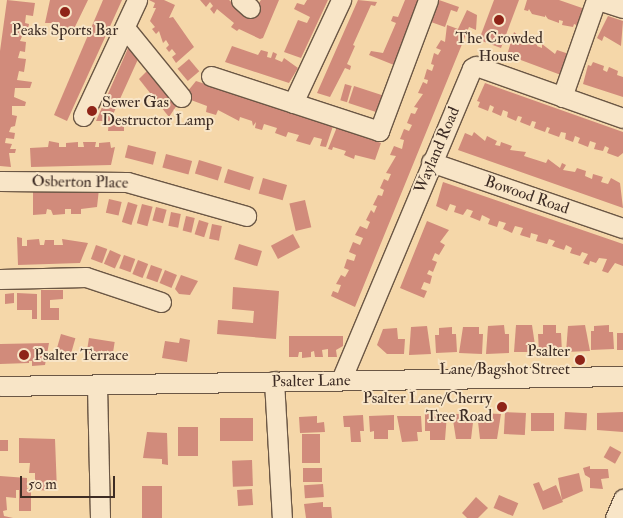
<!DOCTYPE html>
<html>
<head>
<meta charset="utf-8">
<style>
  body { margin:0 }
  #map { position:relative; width:623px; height:518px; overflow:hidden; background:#f5d7a9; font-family:"IM FELL Double Pica",serif }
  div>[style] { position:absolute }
  .building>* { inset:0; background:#d18b7b; transform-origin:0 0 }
  .roads { filter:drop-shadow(1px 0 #6b5745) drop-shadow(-1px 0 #6b5745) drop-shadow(0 1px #6b5745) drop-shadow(0 -1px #6b5745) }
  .minor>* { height:19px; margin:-9.5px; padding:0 9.5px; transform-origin:9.5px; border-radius:9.5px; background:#f8e5c7 }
  .dots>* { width:14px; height:14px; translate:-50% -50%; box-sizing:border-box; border:2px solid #f8e5c7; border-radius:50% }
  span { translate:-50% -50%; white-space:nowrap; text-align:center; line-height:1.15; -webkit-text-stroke:4px #f8e5c7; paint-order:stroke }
  .poi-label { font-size:16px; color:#3d2c24 }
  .left { translate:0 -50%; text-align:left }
  .right { translate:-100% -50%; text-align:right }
  .street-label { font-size:16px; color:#3d2c24 }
  .scale { position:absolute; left:20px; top:476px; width:95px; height:22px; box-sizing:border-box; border:2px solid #3d2c24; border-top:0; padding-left:6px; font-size:15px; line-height:18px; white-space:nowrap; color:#3d2c24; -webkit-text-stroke:4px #f8e5c7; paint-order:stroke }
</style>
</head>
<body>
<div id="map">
  <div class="building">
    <div style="clip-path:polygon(7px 0,35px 3px,33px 16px,26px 15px,25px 23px,29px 24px,27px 35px,23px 34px,20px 41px,26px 42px,25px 52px,20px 51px,18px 58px,26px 59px,24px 72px,19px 71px,17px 80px,32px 82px,30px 88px,15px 88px,14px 97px,26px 102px,25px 106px,12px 106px,12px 115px,17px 116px,15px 126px,11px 127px,9px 132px,15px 133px,14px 139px,6px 138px,5px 143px,12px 144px,10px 149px,16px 149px,15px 153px,9px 153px,11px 167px,0 166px,0 51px)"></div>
    <div style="clip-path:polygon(50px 0,88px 0,71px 35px,52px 23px,45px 23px)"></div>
    <div style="clip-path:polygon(103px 0,122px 0,67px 121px,54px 115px)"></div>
    <div style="clip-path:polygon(149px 0,164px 0,175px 5px,169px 18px,173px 17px,194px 47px,176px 63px,172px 57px,176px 54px,172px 49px,169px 52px,166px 48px,169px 45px,166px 40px,163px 43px,159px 31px,156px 34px,152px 29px,155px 27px,150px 21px,156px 8px,153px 8px,155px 3px)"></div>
    <div style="clip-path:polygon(200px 0,229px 0,249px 17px,261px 0,279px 0,263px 38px,260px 39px,239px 29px,237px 31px,231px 27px,234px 23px,217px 9px,214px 14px,210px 9px,213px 6px,210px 2px,206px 7px)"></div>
    <div style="clip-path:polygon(307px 0,328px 0,301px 58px,284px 52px,298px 20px,307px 23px,310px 17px,294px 9px,297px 3px,304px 5px)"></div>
    <div style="clip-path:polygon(358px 0,377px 2px,375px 6px,371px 5px,353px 45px,355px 46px,347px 64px,351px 66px,350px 70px,345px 68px,330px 97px,317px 93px)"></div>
    <div style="clip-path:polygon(405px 0,420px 0,394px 65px,369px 55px,371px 51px,383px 53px,396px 23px,391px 21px,393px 16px,398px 17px)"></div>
    <div style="clip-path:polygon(439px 0,459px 7px,457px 12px,451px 10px,445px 27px,431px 22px)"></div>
    <div style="clip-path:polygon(494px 0,519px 0,501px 48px,479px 40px)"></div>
    <div style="clip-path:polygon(527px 0,559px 0,585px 9px,579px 26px,574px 24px,573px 27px,562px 25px,563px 21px,559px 20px,559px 23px,548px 19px,545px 15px,545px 17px,532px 14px,529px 9px,528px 11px,524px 10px)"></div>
    <div style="clip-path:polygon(467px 10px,477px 15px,476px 30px,469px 27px,355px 307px,331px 296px,333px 291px,338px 293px,341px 285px,336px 284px,341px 275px,345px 277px,349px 270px,344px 268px,347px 259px,354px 261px,356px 255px,349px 252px,353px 242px,360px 245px,363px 238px,355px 235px,360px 226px,367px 229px,370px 222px,366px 220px,371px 210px,374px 213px,377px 206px,373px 205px,378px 195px,382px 196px,384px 190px,380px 188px,384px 179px,388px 181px,391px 174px,386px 173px,396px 156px,390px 155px,394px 146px,402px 149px,404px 140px,400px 139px,404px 129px,409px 131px,412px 125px,407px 123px,411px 113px,415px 114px,418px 108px,414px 107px,423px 94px,418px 93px,423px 82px,427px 84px,428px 80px,424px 79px,427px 69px,432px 71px,434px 65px,431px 64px,434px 53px,438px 55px,441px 50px,436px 48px,441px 40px,445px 42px,447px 25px,458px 29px)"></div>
    <div style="clip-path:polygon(608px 16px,623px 21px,621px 46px,604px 36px,602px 41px,597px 38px)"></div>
    <div style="clip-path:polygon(514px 32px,525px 41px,526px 38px,538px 42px,537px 46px,542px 48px,542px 44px,555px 54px,557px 50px,566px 53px,568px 58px,561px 75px,507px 55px)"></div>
    <div style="clip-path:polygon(129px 46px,139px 57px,110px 121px,124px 121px,124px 131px,108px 131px,109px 121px,96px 121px)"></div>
    <div style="clip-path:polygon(232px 46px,258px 55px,261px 50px,268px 52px,267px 57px,271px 58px,273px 52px,277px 54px,275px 59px,282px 62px,284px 58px,298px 68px,289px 83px,225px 62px)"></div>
    <div style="left:189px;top:59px;width:16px;height:15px;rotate:50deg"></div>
    <div style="clip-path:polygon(593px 62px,604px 66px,603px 70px,607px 72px,609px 67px,618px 71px,617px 75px,623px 77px,623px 97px,583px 84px,588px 65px,591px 66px)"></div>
    <div style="clip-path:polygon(149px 69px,177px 105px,169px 117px,139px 79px)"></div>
    <div style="clip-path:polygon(196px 81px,333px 126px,326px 147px,320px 146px,322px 139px,314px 137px,310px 145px,296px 141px,299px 135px,288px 132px,286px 137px,275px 133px,277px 128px,264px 124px,262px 130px,255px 128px,256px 122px,253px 126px,252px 121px,240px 117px,239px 121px,218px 110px,216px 115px,206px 112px,207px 106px,183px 97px)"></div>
    <div style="clip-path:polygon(485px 83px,623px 132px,623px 153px,618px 157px,607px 153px,609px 148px,605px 146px,603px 151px,594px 149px,596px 143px,590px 141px,588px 147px,578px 143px,580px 138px,575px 136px,573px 142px,565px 139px,566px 133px,561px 132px,559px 137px,548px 133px,550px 128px,547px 127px,545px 132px,534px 128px,536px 122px,532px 121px,530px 126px,520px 122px,522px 117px,518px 116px,516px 121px,507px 117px,508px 112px,503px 110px,501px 116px,492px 112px,494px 107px,490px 105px,488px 111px,478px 107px,480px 102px,477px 101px)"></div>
    <div style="left:345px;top:84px;width:7px;height:17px;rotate:16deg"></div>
    <div style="left:354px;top:86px;width:33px;height:18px;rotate:18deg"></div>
    <div style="clip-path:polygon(337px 127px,381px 143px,375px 160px,355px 155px,354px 159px,344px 155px,346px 151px,333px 147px,332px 150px,328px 149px)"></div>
    <div style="clip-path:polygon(474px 132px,485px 141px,487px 136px,497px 141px,495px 145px,500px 146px,501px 142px,512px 146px,510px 150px,526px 152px,524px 156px,546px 163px,548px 159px,560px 168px,562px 163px,566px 165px,563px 170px,575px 172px,577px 168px,586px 171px,585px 176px,592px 179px,593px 174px,603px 177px,601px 182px,608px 184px,611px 178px,620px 183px,623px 208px,458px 150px,465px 133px,472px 136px)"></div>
    <div style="clip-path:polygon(49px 141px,59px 143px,59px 147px,66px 147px,66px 143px,78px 142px,78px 147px,84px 147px,83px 142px,96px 142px,95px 147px,99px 147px,99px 143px,110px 142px,111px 148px,115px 147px,111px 165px,31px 167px,30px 148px,48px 147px)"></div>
    <div style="left:128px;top:145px;width:29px;height:13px;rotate:14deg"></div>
    <div style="left:166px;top:154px;width:27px;height:14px;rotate:15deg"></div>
    <div style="left:199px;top:160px;width:24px;height:14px;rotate:17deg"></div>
    <div style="left:228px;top:169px;width:27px;height:14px;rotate:17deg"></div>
    <div style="left:263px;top:178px;width:25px;height:16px;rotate:16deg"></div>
    <div style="clip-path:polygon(443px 182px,623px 244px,623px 266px,615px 263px,608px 273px,602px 271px,607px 259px,599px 258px,596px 263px,590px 261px,589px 265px,583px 263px,588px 254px,582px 252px,580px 256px,570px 253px,572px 248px,566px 245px,564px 250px,552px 246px,555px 241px,549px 239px,547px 244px,536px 241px,538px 235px,531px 233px,530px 238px,520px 235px,523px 228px,515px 226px,512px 233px,503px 229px,506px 223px,499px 221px,497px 227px,488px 224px,490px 219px,482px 215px,480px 221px,470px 217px,473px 211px,467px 209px,463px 215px,454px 212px,456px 206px,450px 204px,447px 211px,436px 206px)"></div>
    <div style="clip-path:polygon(99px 189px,97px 207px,81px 209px,81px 214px,71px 214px,71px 209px,65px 209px,65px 214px,53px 215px,51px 210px,47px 209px,46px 214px,33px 215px,33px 191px)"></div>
    <div style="left:109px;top:199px;width:13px;height:14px;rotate:13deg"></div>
    <div style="left:305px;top:200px;width:28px;height:16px;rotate:77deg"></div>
    <div style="left:128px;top:202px;width:10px;height:21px;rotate:17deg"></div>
    <div style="left:142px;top:204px;width:11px;height:20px;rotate:15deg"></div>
    <div style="left:156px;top:207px;width:11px;height:14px;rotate:15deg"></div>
    <div style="left:171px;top:212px;width:10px;height:14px;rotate:11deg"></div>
    <div style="left:186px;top:216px;width:9px;height:15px;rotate:13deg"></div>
    <div style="left:199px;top:220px;width:10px;height:15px;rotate:17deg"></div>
    <div style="clip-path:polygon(427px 221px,449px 230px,440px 242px,445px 245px,439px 255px,435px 253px,432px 260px,437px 262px,433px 272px,429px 270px,427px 274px,432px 276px,430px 284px,424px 282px,421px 289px,427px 291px,424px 298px,400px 288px)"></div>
    <div style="left:212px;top:224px;width:10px;height:15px;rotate:11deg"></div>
    <div style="left:293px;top:234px;width:15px;height:25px;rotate:62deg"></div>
    <div style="clip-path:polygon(17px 237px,22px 238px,22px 246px,27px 246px,27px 240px,39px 239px,40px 245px,44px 245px,45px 240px,54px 240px,54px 245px,63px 245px,62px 239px,88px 243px,80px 263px,18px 265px)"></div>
    <div style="left:239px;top:244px;width:24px;height:16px;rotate:17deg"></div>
    <div style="left:96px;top:245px;width:12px;height:15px;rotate:20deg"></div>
    <div style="left:110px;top:250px;width:12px;height:15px;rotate:24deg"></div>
    <div style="left:124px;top:255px;width:12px;height:14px;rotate:20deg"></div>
    <div style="left:138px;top:260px;width:11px;height:15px;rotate:22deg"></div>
    <div style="left:151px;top:265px;width:12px;height:14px;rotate:20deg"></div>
    <div style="left:165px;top:270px;width:13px;height:14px;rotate:23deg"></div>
    <div style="clip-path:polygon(181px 275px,198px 281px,190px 295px,179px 294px,175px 289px)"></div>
    <div style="clip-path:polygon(233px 287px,279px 291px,276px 339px,217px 334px,218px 320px,253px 323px,254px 311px,232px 309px)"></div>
    <div style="clip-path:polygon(41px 290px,63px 290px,63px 299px,50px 300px,50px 308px,59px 308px,59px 320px,41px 320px)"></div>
    <div style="clip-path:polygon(14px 293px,14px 303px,5px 304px,5px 294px)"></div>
    <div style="clip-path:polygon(17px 293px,37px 294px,37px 319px,32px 319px,32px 310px,17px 310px)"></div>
    <div style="clip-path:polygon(504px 325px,505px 334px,509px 334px,509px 353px,486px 354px,488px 326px)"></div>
    <div style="clip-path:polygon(516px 325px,532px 325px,536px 352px,514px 352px)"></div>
    <div style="clip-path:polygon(543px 325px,556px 325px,556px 333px,561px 333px,562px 352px,539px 352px,538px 334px,543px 334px)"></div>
    <div style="clip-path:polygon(585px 325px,590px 351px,566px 352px,568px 326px)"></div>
    <div style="clip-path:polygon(609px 325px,609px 332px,613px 332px,614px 349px,591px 350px,591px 331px,594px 331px,594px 326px)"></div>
    <div style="clip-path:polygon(427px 326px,431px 354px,409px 355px,411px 327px)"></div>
    <div style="clip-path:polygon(452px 327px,452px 334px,456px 334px,457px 352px,436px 353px,435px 335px,439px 335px,439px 328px)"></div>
    <div style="clip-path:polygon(463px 327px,479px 327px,479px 334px,483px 334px,482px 354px,459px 353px)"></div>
    <div style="clip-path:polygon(397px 328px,398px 339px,405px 339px,404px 354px,387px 354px,377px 345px,383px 329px)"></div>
    <div style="left:617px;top:333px;width:6px;height:17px"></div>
    <div style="left:61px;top:334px;width:15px;height:22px;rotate:16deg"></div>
    <div style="clip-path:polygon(289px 336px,343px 336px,343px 346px,336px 350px,337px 357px,328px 357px,328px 349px,322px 350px,323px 357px,315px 357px,314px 351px,311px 352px,311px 357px,302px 358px,302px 352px,299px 352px,298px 357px,289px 357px)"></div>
    <div style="left:89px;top:338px;width:26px;height:17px;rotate:9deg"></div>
    <div style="clip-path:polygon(180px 338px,190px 340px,187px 362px,162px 358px,165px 341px,179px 343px)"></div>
    <div style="clip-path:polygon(49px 343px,45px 365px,32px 366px,32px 361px,29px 361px,29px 363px,0 364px,0 344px)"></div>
    <div style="left:505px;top:412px;width:21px;height:22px;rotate:3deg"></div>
    <div style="left:565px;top:412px;width:22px;height:17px;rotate:3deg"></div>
    <div style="clip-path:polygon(623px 412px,623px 432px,597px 430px,597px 413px)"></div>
    <div style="clip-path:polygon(477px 413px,501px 414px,497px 439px,480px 439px)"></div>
    <div style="left:531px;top:413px;width:23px;height:18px"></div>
    <div style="clip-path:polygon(425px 414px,447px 414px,445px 440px,430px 440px,430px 431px,425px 431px)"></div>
    <div style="clip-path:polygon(452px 414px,474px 414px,471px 439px,456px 439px)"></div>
    <div style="clip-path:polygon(363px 415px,364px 431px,360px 431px,361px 442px,351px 442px,350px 427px,344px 427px,343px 416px)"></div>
    <div style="clip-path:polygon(394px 415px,394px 430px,388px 430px,388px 439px,374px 439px,374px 431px,370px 432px,369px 416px)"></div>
    <div style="clip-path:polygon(317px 416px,317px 423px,324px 422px,325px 432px,300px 433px,299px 417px)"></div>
    <div style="clip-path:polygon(397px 416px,421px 416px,422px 432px,417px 432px,418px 441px,402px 442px)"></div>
    <div style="left:220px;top:418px;width:33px;height:23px"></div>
    <div style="left:178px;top:427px;width:20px;height:29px"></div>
    <div style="clip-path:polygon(147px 432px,167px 433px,168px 465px,162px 464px,162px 459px,143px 458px)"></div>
    <div style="left:302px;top:434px;width:18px;height:29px"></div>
    <div style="clip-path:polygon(19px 438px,55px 439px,57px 491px,35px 490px,35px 473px,29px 473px,30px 463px,19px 463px)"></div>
    <div style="left:0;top:440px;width:8px;height:11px"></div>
    <div style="left:610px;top:446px;width:13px;height:13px;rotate:29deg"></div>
    <div style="left:252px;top:460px;width:26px;height:20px;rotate:88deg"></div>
    <div style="clip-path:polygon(590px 466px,590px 469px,608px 469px,609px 478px,601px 479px,603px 489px,590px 488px,590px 478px,585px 475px,583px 468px)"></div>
    <div style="left:303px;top:468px;width:19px;height:14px"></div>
    <div style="clip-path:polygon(579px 473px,583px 491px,562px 500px,558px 478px)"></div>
    <div style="clip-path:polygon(0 476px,27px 478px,27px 488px,31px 488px,31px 511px,19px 511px,19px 490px,16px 490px,16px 498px,6px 497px,7px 510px,3px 511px,4px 516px,13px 518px,0 518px)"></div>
    <div style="clip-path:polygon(539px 482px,543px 491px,556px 485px,563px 502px,543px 510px,533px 484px)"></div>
    <div style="left:323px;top:484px;width:13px;height:19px;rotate:86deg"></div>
    <div style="left:142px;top:486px;width:20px;height:32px"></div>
    <div style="left:252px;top:489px;width:16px;height:15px;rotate:86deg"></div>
    <div style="left:499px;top:495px;width:21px;height:14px;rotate:23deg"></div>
    <div style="clip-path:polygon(476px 497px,488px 508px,478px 518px,467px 518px,462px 513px)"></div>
    <div style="clip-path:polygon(323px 502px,323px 507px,331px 507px,332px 518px,306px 518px,304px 504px)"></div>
  </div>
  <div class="roads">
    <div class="minor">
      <div style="left:241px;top:0;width:12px;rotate:42deg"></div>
      <div style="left:598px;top:0;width:26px;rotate:18deg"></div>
      <div style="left:125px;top:28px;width:89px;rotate:50.9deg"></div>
      <div style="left:211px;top:76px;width:177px;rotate:18.1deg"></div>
      <div style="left:379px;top:131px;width:140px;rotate:-69.5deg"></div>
      <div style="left:562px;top:97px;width:103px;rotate:-70.7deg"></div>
      <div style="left:293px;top:103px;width:114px;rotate:-65deg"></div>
      <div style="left:83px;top:116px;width:128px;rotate:-65deg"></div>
      <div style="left:431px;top:162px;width:203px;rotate:19deg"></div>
      <div style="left:0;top:181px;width:127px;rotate:0.5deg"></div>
      <div style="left:127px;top:182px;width:124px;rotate:15.9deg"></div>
      <div style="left:0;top:279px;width:86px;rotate:-1.3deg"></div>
      <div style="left:86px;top:277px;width:79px;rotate:18.4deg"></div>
      <div style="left:341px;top:380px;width:338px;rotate:-67.2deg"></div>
      <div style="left:472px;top:68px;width:4px;rotate:-27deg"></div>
      <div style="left:476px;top:66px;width:156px;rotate:19.5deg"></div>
      <div style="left:274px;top:381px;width:137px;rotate:86.7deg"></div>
      <div style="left:97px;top:385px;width:133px;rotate:88.7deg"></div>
      <div style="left:0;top:386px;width:623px;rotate:-0.92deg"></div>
      <div style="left:615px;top:518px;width:21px;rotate:-67deg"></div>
    </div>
  </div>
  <div class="dots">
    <div style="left:65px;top:12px;background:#8f2418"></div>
    <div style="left:499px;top:20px;background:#8f2418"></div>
    <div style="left:92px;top:111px;background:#8f2418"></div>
    <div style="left:24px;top:355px;background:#8f2418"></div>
    <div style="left:580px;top:360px;background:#8f2418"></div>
    <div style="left:502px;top:407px;background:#8f2418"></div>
  </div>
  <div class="poi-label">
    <span style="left:65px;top:30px">Peaks Sports Bar</span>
    <span style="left:499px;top:47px">The Crowded<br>House</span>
    <span class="left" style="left:102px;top:111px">Sewer Gas<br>Destructor Lamp</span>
    <span class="right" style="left:570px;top:360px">Psalter<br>Lane/Bagshot Street</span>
    <span class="left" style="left:34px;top:355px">Psalter Terrace</span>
    <span class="right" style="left:492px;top:407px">Psalter Lane/Cherry<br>Tree Road</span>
  </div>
  <div class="street-label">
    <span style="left:437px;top:150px;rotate:-67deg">Wayland Road</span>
    <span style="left:80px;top:182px;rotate:1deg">Osberton Place</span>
    <span style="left:527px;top:195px;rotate:19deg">Bowood Road</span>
    <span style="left:311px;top:381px;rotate:-1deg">Psalter Lane</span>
  </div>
  <div class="scale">50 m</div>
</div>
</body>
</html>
